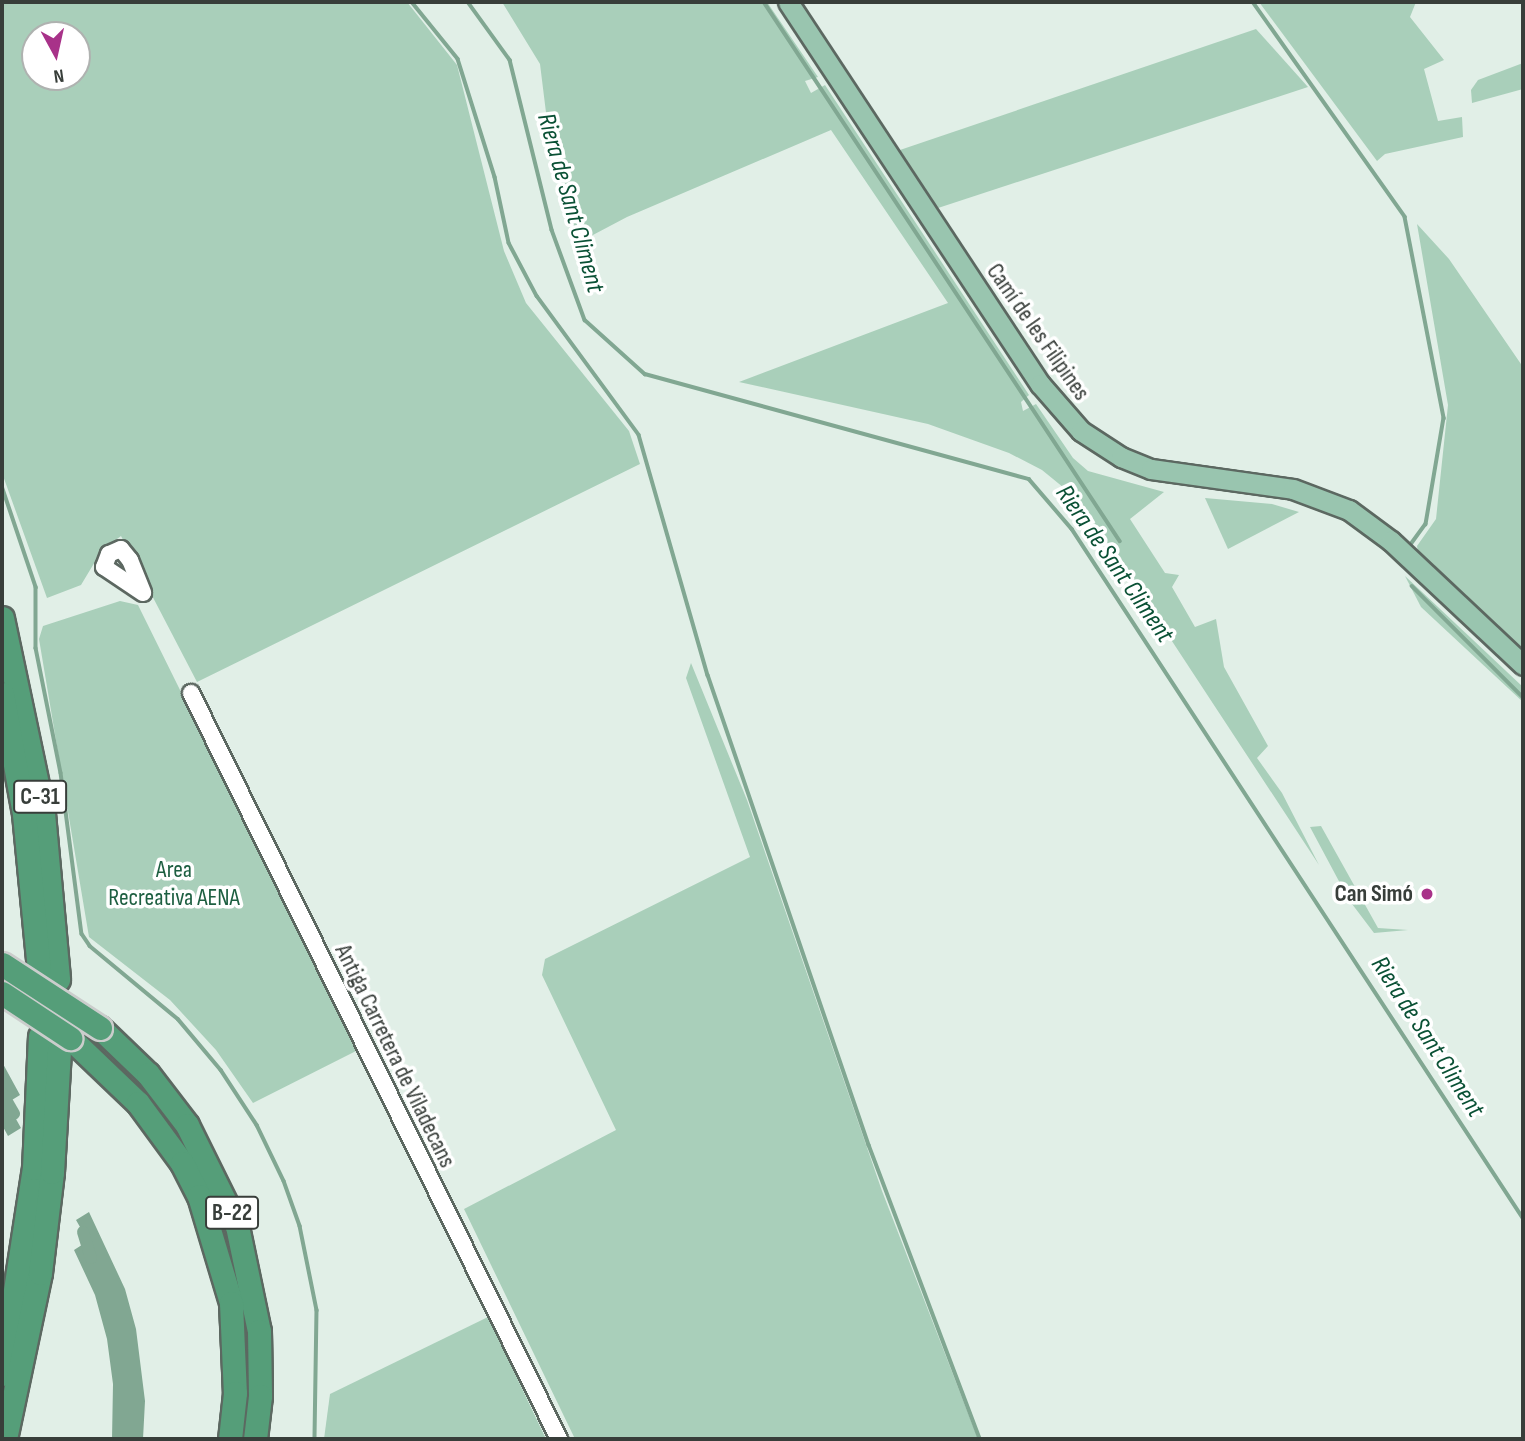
<!DOCTYPE html>
<html>
<head>
<meta charset="utf-8">
<style>
  body { margin:0 }
  #map { position:relative; width:1525px; height:1441px; overflow:hidden; background:#e1efe7; font-family:"Sofia Sans Condensed",sans-serif }
  div>[style] { position:absolute }
  .green>* { inset:0; background:#a9cfba }
  .water>* { inset:0; background:#81a792 }
  .stream>* { height:3.5px; margin:-1.75px; padding:0 1.75px; transform-origin:1.75px; border-radius:1.75px; background:#81a792 }
  .canal>* { height:12px; margin:-6px; padding:0 6px; transform-origin:6px; border-radius:6px; background:#81a792 }
  .roads { filter:drop-shadow(2px 0 #5c6861) drop-shadow(-2px 0 #5c6861) drop-shadow(0 2px #5c6861) drop-shadow(0 -2px #5c6861) }
  .minor>* { height:16px; margin:-8px; padding:0 8px; transform-origin:8px; border-radius:8px; background:#fff }
  .major>* { height:19px; margin:-9.5px; padding:0 9.5px; transform-origin:9.5px; border-radius:9.5px; background:#99c5af }
  .highway>* { height:23px; margin:-11.5px; padding:0 11.5px; transform-origin:11.5px; border-radius:11.5px; background:#559e79 }
  .bridges { filter:drop-shadow(2px 0 #cbcdcc) drop-shadow(-2px 0 #cbcdcc) drop-shadow(0 2px #cbcdcc) drop-shadow(0 -2px #cbcdcc) }
  .highway-bridge>* { height:23px; margin:-11.5px; padding:0 11.5px; transform-origin:11.5px; border-radius:11.5px; background:#559e79 }
  .dots>* { width:19px; height:19px; translate:-50% -50%; box-sizing:border-box; border:4px solid #fff; border-radius:50% }
  span { translate:-50% -50%; white-space:nowrap; text-align:center; line-height:1.15; -webkit-text-stroke:7px #fff; paint-order:stroke }
  .shield-label span { padding:2px 5px; background:#fff; border:2px solid; border-radius:5px; -webkit-text-stroke-width:0 }
  .shield-label { font-size:23px; color:#383e3a; font-weight:700 }
  .street-label { font-size:24px; color:#383e3a }
  .park-label { font-size:24px; color:#1d5f41 }
  .poi-label { font-size:24px; color:#383e3a; font-weight:700 }
  .right { translate:-100% -50%; text-align:right }
  .water-label { font-size:26px; color:#0a5135; font-style:italic }
  .frame { position:absolute; inset:0; border:4px solid #383e3a; pointer-events:none }
  .north { position:absolute; left:21px; top:21px; width:70px; height:70px; box-sizing:border-box; background:#fff; border:2px solid #afb2b0; border-radius:50%; rotate:172deg; font-size:19px; font-weight:700; line-height:28px; text-align:center; color:#383e3a }
  .north::after { content:''; display:block; margin:auto; width:24px; height:32px; background:#a83289; clip-path:polygon(50% 0,100% 100%,50% 72%,0 100%) }
</style>
</head>
<body>
<div id="map">
  <div class="green">
    <div style="clip-path:polygon(evenodd,2px 2px,407px 2px,457px 65px,504px 251px,526px 303px,629px 431px,640px 464px,197px 682px,121px 536px,102px 550px,81px 585px,47px 598px,2px 473px,2px 2px,35px 35px,77px 35px,77px 77px,35px 77px,35px 35px)"></div>
    <div style="clip-path:polygon(502px 2px,767px 2px,818px 77px,805px 81px,811px 93px,825px 85px,1029px 395px,1021px 402px,1023px 411px,1036px 404px,1073px 458px,1088px 471px,1164px 492px,1130px 519px,1165px 573px,1179px 575px,1172px 587px,1195px 627px,1216px 619px,1224px 667px,1268px 746px,1257px 758px,1282px 793px,1319px 865px,1080px 501px,1042px 470px,1009px 453px,928px 424px,739px 382px,948px 303px,831px 130px,627px 217px,591px 236px,584px 257px,551px 153px,540px 64px)"></div>
    <div style="clip-path:polygon(1259px 2px,1416px 2px,1410px 17px,1444px 60px,1424px 69px,1438px 121px,1462px 117px,1463px 137px,1385px 154px,1377px 161px)"></div>
    <div style="clip-path:polygon(1256px 29px,1308px 87px,935px 209px,897px 151px)"></div>
    <div style="clip-path:polygon(1523px 63px,1523px 89px,1472px 103px,1471px 90px,1478px 80px)"></div>
    <div style="clip-path:polygon(1417px 224px,1449px 259px,1523px 367px,1523px 656px,1419px 558px,1417px 546px,1436px 519px,1448px 405px)"></div>
    <div style="clip-path:polygon(1205px 498px,1272px 504px,1299px 512px,1228px 549px)"></div>
    <div style="clip-path:polygon(1405px 576px,1523px 687px,1523px 702px,1421px 607px)"></div>
    <div style="clip-path:polygon(120px 601px,138px 605px,358px 1050px,253px 1103px,216px 1050px,170px 1000px,89px 937px,39px 639px,43px 626px)"></div>
    <div style="clip-path:polygon(691px 663px,747px 800px,882px 1191px,978px 1439px,575px 1439px,464px 1209px,616px 1130px,542px 975px,545px 959px,750px 857px,686px 678px)"></div>
    <div style="clip-path:polygon(1321px 826px,1378px 928px,1408px 930px,1374px 933px,1349px 900px,1310px 827px)"></div>
    <div style="clip-path:polygon(488px 1317px,546px 1439px,324px 1439px,330px 1394px)"></div>
  </div>
  <div class="water">
    <div style="clip-path:polygon(2px 1062px,20px 1095px,7px 1103px,21px 1128px,8px 1136px,2px 1125px)"></div>
    <div style="clip-path:polygon(89px 1212px,125px 1289px,136px 1329px,145px 1401px,143px 1439px,112px 1439px,113px 1384px,107px 1339px,95px 1295px,74px 1250px,88px 1241px,76px 1220px)"></div>
  </div>
  <div class="stream">
    <div style="left:412px;top:2px;width:73px;rotate:51.1deg"></div>
    <div style="left:458px;top:59px;width:124px;rotate:72.6deg"></div>
    <div style="left:495px;top:177px;width:67px;rotate:78deg"></div>
    <div style="left:509px;top:243px;width:60px;rotate:62.2deg"></div>
    <div style="left:537px;top:296px;width:172px;rotate:53.7deg"></div>
    <div style="left:639px;top:435px;width:250px;rotate:74deg"></div>
    <div style="left:708px;top:675px;width:497px;rotate:71.1deg"></div>
    <div style="left:869px;top:1145px;width:314px;rotate:69.3deg"></div>
    <div style="left:468px;top:2px;width:72px;rotate:54.1deg"></div>
    <div style="left:510px;top:60px;width:175px;rotate:76.1deg"></div>
    <div style="left:552px;top:230px;width:96px;rotate:69.9deg"></div>
    <div style="left:585px;top:320px;width:81px;rotate:42deg"></div>
    <div style="left:645px;top:374px;width:398px;rotate:15.3deg"></div>
    <div style="left:1029px;top:479px;width:66px;rotate:49.3deg"></div>
    <div style="left:1072px;top:529px;width:823px;rotate:56.79deg"></div>
    <div style="left:764px;top:2px;width:646px;rotate:56.56deg"></div>
    <div style="left:1253px;top:2px;width:263px;rotate:54.7deg"></div>
    <div style="left:1405px;top:217px;width:205px;rotate:79deg"></div>
    <div style="left:1444px;top:418px;width:108px;rotate:99.6deg"></div>
    <div style="left:1426px;top:524px;width:26px;rotate:126deg"></div>
    <div style="left:2px;top:486px;width:107px;rotate:71.4deg"></div>
    <div style="left:36px;top:587px;width:61px;rotate:90deg"></div>
    <div style="left:36px;top:648px;width:127px;rotate:78.7deg"></div>
    <div style="left:61px;top:773px;width:162px;rotate:82.6deg"></div>
    <div style="left:82px;top:934px;width:14px;rotate:56deg"></div>
    <div style="left:90px;top:946px;width:114px;rotate:39.7deg"></div>
    <div style="left:178px;top:1019px;width:67px;rotate:49.9deg"></div>
    <div style="left:221px;top:1070px;width:66px;rotate:56.8deg"></div>
    <div style="left:257px;top:1125px;width:62px;rotate:64.3deg"></div>
    <div style="left:284px;top:1181px;width:48px;rotate:70.4deg"></div>
    <div style="left:300px;top:1226px;width:86px;rotate:78.6deg"></div>
    <div style="left:317px;top:1310px;width:129px;rotate:90.9deg"></div>
    <div style="left:1412px;top:586px;width:157px;rotate:45deg"></div>
  </div>
  <div class="canal">
    <div style="left:2px;top:1093px;width:24px;rotate:60deg"></div>
    <div style="left:83px;top:1232px;width:27px;rotate:73deg"></div>
  </div>
  <div class="roads">
    <div class="minor">
      <div style="left:121px;top:549px;width:14px;rotate:51deg"></div>
      <div style="left:130px;top:560px;width:35px;rotate:68deg"></div>
      <div style="left:143px;top:593px;width:47px;rotate:-146.3deg"></div>
      <div style="left:104px;top:567px;width:14px;rotate:-69deg"></div>
      <div style="left:109px;top:554px;width:13px;rotate:-23deg"></div>
      <div style="left:191px;top:693px;width:832px;rotate:63.74deg"></div>
    </div>
    <div class="major">
      <div style="left:788px;top:2px;width:458px;rotate:56.6deg"></div>
      <div style="left:1040px;top:384px;width:62px;rotate:48.9deg"></div>
      <div style="left:1081px;top:431px;width:48px;rotate:33deg"></div>
      <div style="left:1121px;top:457px;width:32px;rotate:22deg"></div>
      <div style="left:1151px;top:469px;width:143px;rotate:8deg"></div>
      <div style="left:1293px;top:489px;width:60px;rotate:20.6deg"></div>
      <div style="left:1349px;top:510px;width:52px;rotate:36.4deg"></div>
      <div style="left:1391px;top:541px;width:181px;rotate:43.2deg"></div>
    </div>
    <div class="highway">
      <div style="left:2px;top:618px;width:199px;rotate:78.1deg"></div>
      <div style="left:43px;top:813px;width:167px;rotate:84.8deg"></div>
      <div style="left:2px;top:694px;width:122px;rotate:79.6deg"></div>
      <div style="left:24px;top:814px;width:156px;rotate:84.5deg"></div>
      <div style="left:100px;top:1028px;width:66px;rotate:43.8deg"></div>
      <div style="left:148px;top:1074px;width:64px;rotate:52.6deg"></div>
      <div style="left:187px;top:1125px;width:113px;rotate:63.7deg"></div>
      <div style="left:237px;top:1226px;width:107px;rotate:78.2deg"></div>
      <div style="left:259px;top:1331px;width:65px;rotate:89.1deg"></div>
      <div style="left:260px;top:1396px;width:43px;rotate:96.6deg"></div>
      <div style="left:70px;top:1038px;width:94px;rotate:43.7deg"></div>
      <div style="left:138px;top:1103px;width:74px;rotate:53.7deg"></div>
      <div style="left:182px;top:1163px;width:37px;rotate:63deg"></div>
      <div style="left:199px;top:1196px;width:112px;rotate:73.3deg"></div>
      <div style="left:231px;top:1303px;width:90px;rotate:87.5deg"></div>
      <div style="left:235px;top:1393px;width:46px;rotate:96.2deg"></div>
      <div style="left:2px;top:1374px;width:208px;rotate:-81.2deg"></div>
      <div style="left:34px;top:1168px;width:132px;rotate:-87.4deg"></div>
      <div style="left:5px;top:1439px;width:170px;rotate:-78.1deg"></div>
      <div style="left:40px;top:1273px;width:102px;rotate:-83.2deg"></div>
      <div style="left:52px;top:1172px;width:121px;rotate:-86.7deg"></div>
    </div>
  </div>
  <div class="bridges">
    <div class="highway-bridge">
      <div style="left:2px;top:964px;width:117px;rotate:33.1deg"></div>
      <div style="left:2px;top:993px;width:82px;rotate:33.5deg"></div>
    </div>
  </div>
  <div class="dots">
    <div style="left:1427px;top:894px;background:#a83289"></div>
  </div>
  <div class="shield-label">
    <span style="left:40px;top:797px">C-31</span>
    <span style="left:232px;top:1213px">B-22</span>
  </div>
  <div class="street-label">
    <span style="left:1038px;top:332px;rotate:55deg">Camí de les Filipines</span>
    <span style="left:395px;top:1056px;rotate:64deg">Antiga Carretera de Viladecans</span>
  </div>
  <div class="park-label">
    <span style="left:174px;top:884px">Area<br>Recreativa AENA</span>
  </div>
  <div class="poi-label">
    <span class="right" style="left:1413px;top:894px">Can Simó</span>
  </div>
  <div class="water-label">
    <span style="left:570px;top:203px;rotate:74deg">Riera de Sant Climent</span>
    <span style="left:1114px;top:564px;rotate:55deg">Riera de Sant Climent</span>
    <span style="left:1427px;top:1037px;rotate:57deg">Riera de Sant Climent</span>
  </div>
  <div class="frame"></div>
  <div class="north">N</div>
</div>
</body>
</html>
